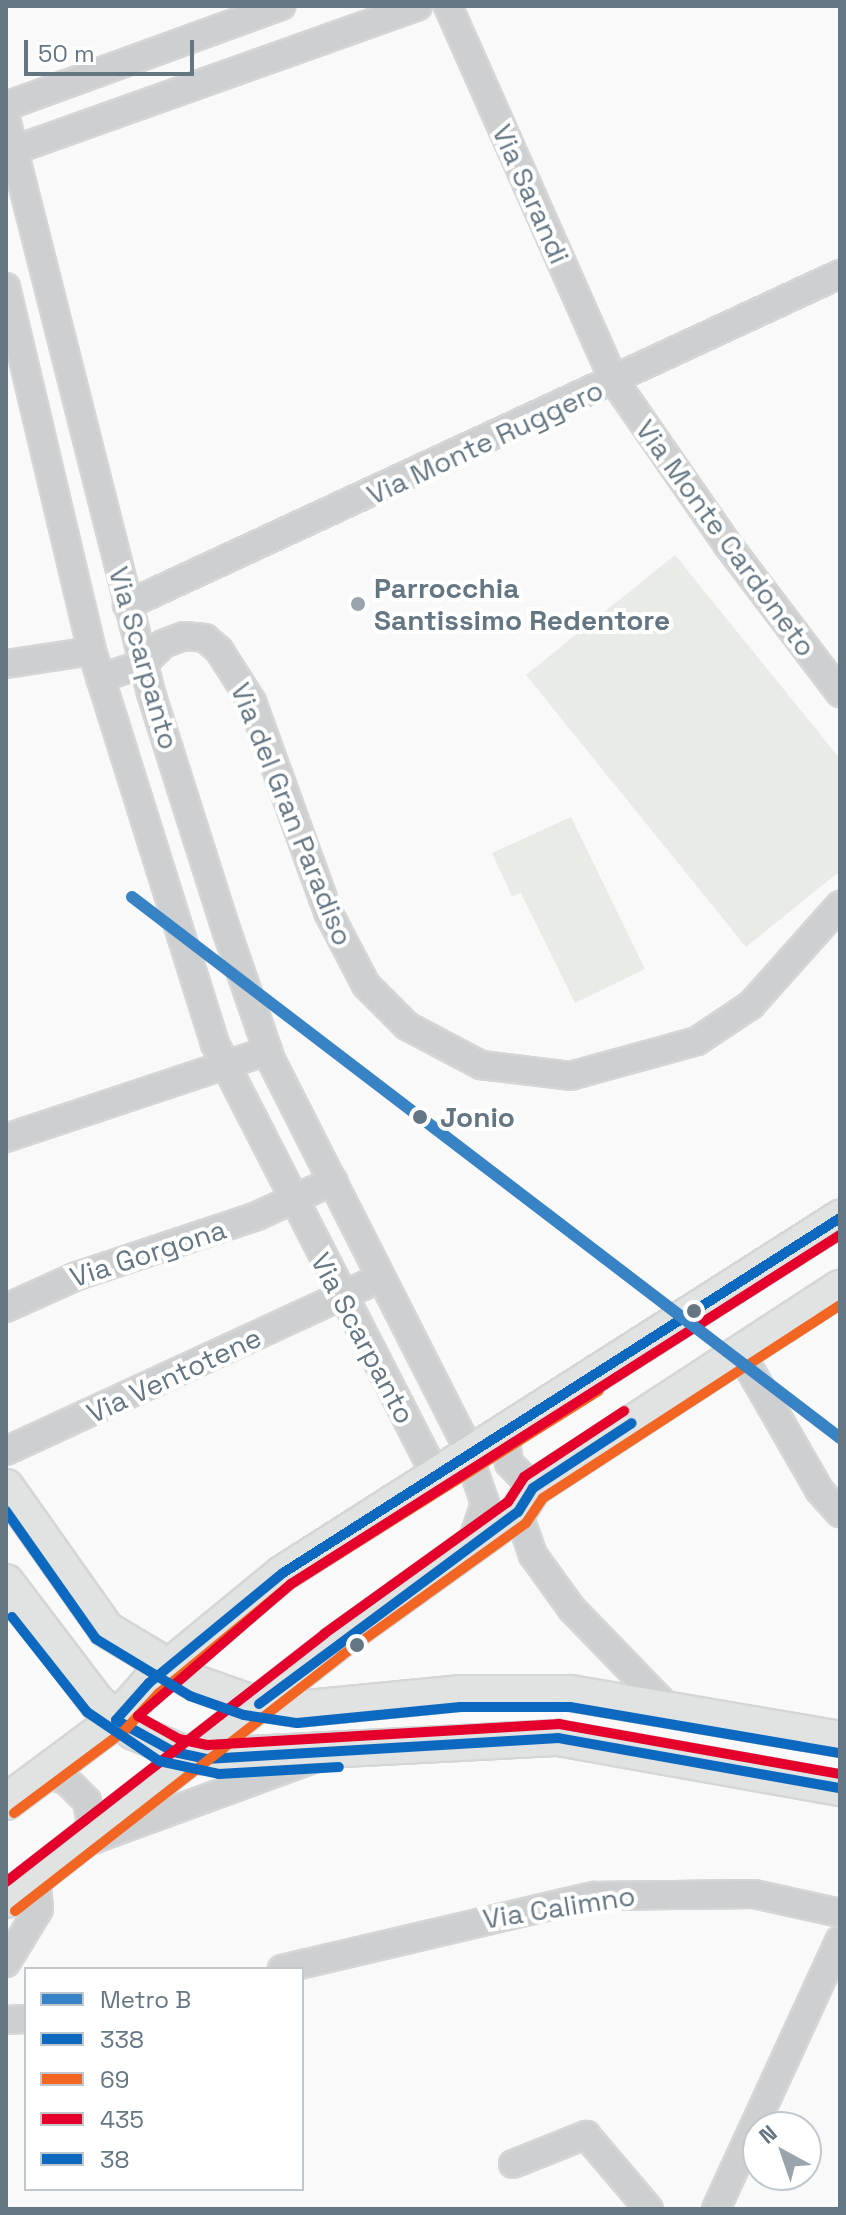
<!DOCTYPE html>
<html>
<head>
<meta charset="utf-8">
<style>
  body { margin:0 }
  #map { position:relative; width:846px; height:2215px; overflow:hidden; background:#f9f9f9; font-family:"Space Grotesk",sans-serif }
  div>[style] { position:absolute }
  .green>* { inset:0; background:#e8ebe6 }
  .roads { filter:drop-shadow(2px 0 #d5d6d7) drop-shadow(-2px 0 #d5d6d7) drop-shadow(0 2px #d5d6d7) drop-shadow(0 -2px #d5d6d7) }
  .minor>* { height:26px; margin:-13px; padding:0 13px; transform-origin:13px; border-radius:13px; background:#cecfd0 }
  .major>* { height:34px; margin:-17px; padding:0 17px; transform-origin:17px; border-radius:17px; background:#e1e2e2 }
  .bus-1>* { height:10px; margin:-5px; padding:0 5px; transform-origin:5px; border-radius:5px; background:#0c69bf }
  .bus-2>* { height:10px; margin:-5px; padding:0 5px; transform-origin:5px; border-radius:5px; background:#f26522 }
  .bus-3>* { height:10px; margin:-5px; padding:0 5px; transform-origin:5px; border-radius:5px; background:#e4002b }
  .bus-4>* { height:10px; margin:-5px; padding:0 5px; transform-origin:5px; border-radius:5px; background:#0c69bf }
  .metro-1>* { height:12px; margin:-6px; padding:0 6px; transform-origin:6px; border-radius:6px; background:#3783c6 }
  .dots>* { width:22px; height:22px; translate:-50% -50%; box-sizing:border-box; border:4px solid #fff; border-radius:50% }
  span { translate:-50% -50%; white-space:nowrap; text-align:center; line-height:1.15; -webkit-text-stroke:8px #fff; paint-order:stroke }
  .street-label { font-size:28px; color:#657683 }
  .poi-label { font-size:28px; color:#657683; font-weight:700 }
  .left { translate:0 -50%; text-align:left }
  .stop-label { font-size:28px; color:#657683; font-weight:700 }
  .frame { position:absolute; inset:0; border:8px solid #657683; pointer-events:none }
  .legend { position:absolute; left:24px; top:1967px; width:280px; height:224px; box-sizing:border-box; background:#fff; border:2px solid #c1c8cd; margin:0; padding:10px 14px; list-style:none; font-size:24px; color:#657683 }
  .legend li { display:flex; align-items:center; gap:16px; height:40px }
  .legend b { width:40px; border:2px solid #c1c8cd }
  .north { position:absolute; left:742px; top:2111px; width:80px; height:80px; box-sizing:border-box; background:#fff; border:2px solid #c1c8cd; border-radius:50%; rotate:320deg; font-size:22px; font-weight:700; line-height:32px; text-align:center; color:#657683 }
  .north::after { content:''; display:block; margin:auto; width:28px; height:36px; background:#99a4ac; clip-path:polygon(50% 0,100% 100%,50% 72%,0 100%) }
  .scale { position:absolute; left:24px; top:40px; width:170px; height:36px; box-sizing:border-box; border:4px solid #657683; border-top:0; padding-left:10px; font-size:24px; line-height:28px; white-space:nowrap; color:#657683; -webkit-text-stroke:6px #fff; paint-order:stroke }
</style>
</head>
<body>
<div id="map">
  <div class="green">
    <div style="clip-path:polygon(675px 555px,840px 759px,840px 871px,746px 947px,526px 675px)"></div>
    <div style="clip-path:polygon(571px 817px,645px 969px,575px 1003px,521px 893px,512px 896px,492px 853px)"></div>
  </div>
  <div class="roads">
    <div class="minor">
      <div style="left:448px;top:6px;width:411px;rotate:66.1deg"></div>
      <div style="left:615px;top:382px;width:197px;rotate:55.3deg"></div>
      <div style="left:727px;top:544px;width:187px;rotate:52.8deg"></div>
      <div style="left:6px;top:106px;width:293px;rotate:-20deg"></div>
      <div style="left:6px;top:119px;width:592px;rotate:75.82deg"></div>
      <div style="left:151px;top:693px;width:251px;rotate:72.4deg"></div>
      <div style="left:227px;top:932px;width:135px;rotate:71deg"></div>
      <div style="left:271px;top:1060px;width:422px;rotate:63.1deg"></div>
      <div style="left:462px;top:1436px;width:71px;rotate:71.1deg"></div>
      <div style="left:485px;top:1503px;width:44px;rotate:108.4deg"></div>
      <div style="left:6px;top:153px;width:437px;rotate:-19.6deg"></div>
      <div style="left:6px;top:287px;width:374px;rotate:76.7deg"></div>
      <div style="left:92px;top:651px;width:412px;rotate:72.6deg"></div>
      <div style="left:215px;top:1044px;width:483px;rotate:62.9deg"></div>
      <div style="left:127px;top:605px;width:786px;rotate:-24.9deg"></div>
      <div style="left:6px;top:664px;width:87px;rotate:-8.6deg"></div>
      <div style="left:100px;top:678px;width:45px;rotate:-18deg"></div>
      <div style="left:143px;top:664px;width:28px;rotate:-45deg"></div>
      <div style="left:163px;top:644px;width:22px;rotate:-21deg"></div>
      <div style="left:184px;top:636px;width:21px;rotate:5deg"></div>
      <div style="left:205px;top:638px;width:18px;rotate:41deg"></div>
      <div style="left:219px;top:650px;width:62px;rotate:57.6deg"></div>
      <div style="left:252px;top:702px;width:223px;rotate:70.1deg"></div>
      <div style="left:328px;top:912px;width:82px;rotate:62.5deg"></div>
      <div style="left:366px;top:985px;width:58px;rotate:45deg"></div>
      <div style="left:407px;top:1026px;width:84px;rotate:27.8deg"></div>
      <div style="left:481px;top:1065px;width:90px;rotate:7deg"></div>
      <div style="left:570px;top:1076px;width:132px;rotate:-15.4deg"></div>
      <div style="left:697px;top:1041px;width:65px;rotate:-33.7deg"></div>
      <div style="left:751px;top:1005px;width:134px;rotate:-48.3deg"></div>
      <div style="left:6px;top:1138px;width:276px;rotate:-18.4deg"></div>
      <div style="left:6px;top:1308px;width:78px;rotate:-24.3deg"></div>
      <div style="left:77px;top:1276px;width:190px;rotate:-18.4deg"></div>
      <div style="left:257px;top:1216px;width:84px;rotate:-24.7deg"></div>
      <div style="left:740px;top:1352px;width:160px;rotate:60.1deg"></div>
      <div style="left:820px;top:1491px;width:30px;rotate:48deg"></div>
      <div style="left:505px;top:1432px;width:31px;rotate:83deg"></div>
      <div style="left:509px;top:1463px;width:35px;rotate:46deg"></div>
      <div style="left:6px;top:1451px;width:413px;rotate:-24.8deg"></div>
      <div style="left:518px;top:1512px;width:46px;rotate:70.8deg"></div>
      <div style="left:533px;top:1555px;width:67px;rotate:54.2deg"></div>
      <div style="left:572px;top:1609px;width:141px;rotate:45.9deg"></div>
      <div style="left:43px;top:1773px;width:25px;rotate:18deg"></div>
      <div style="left:67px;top:1781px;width:28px;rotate:45deg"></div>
      <div style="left:87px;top:1801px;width:22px;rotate:80deg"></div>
      <div style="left:91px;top:1823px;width:22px;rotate:117deg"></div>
      <div style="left:92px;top:1840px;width:242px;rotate:-20.1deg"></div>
      <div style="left:6px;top:1963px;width:63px;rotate:-58.6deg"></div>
      <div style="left:39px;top:1909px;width:32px;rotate:-95deg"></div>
      <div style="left:282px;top:1969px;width:320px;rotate:-13.2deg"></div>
      <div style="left:594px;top:1896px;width:160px;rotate:-0.7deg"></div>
      <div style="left:754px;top:1894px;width:88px;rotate:12.5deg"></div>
      <div style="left:6px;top:2020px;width:20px;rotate:-3deg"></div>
      <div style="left:513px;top:2164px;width:79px;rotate:-21.7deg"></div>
      <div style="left:586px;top:2135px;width:97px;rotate:49.6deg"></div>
      <div style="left:716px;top:2209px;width:296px;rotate:-65.3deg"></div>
    </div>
    <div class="major">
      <div style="left:6px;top:1487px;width:174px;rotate:54.8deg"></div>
      <div style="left:106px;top:1629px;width:105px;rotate:31deg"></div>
      <div style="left:196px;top:1683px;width:54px;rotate:19.4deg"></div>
      <div style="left:247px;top:1701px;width:51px;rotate:9.1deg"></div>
      <div style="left:297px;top:1709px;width:163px;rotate:-5.6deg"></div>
      <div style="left:459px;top:1693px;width:112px"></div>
      <div style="left:571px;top:1693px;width:273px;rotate:9.7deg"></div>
      <div style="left:6px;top:1582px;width:151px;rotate:52.8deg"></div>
      <div style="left:97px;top:1702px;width:48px;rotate:39deg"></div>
      <div style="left:134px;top:1732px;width:63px;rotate:23.3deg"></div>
      <div style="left:192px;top:1757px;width:366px;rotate:-3deg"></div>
      <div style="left:558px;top:1738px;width:286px;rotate:10.1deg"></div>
      <div style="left:6px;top:1802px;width:137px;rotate:-36.7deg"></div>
      <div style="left:116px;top:1720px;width:50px;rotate:-48.3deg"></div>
      <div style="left:149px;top:1683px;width:173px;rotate:-39.4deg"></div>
      <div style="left:283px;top:1573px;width:661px;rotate:-32.51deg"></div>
      <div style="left:6px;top:1900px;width:415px;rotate:-37.9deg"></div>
      <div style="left:333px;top:1645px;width:228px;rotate:-35.7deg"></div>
      <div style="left:518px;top:1512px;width:28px;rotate:-58deg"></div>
      <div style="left:533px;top:1488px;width:366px;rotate:-33.1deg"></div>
    </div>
  </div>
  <div class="bus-1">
    <div style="left:259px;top:1704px;width:322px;rotate:-36.6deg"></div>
    <div style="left:518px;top:1512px;width:28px;rotate:-58deg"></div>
    <div style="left:533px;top:1488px;width:118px;rotate:-33.3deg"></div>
    <div style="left:116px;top:1720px;width:50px;rotate:-48.3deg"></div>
    <div style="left:149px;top:1683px;width:173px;rotate:-39.4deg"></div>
    <div style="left:283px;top:1573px;width:661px;rotate:-32.51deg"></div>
    <div style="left:116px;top:1720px;width:66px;rotate:28.9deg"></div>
    <div style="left:174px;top:1752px;width:34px;rotate:12deg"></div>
    <div style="left:207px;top:1759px;width:352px;rotate:-3.4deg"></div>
    <div style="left:558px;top:1738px;width:286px;rotate:10.1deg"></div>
  </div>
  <div class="bus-2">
    <div style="left:14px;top:1813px;width:137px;rotate:-36.7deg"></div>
    <div style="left:124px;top:1731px;width:52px;rotate:-47.4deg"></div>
    <div style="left:159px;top:1693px;width:171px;rotate:-39.5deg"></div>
    <div style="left:291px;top:1584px;width:363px;rotate:-32.1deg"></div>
    <div style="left:15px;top:1911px;width:414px;rotate:-38deg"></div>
    <div style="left:341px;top:1656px;width:228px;rotate:-35.7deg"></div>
    <div style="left:526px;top:1523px;width:30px;rotate:-56deg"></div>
    <div style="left:543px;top:1498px;width:354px;rotate:-33deg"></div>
  </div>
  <div class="bus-3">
    <div style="left:840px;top:1235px;width:651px;rotate:147.56deg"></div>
    <div style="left:291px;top:1584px;width:202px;rotate:139.2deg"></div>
    <div style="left:138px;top:1716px;width:47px;rotate:29.3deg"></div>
    <div style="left:179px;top:1739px;width:30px;rotate:12deg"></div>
    <div style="left:208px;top:1745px;width:352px;rotate:-3.4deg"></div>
    <div style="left:559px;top:1724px;width:285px;rotate:10.1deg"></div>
    <div style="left:6px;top:1882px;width:403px;rotate:-37.9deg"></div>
    <div style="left:324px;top:1634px;width:226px;rotate:-35.7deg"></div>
    <div style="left:508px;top:1502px;width:30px;rotate:-57deg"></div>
    <div style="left:524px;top:1477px;width:120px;rotate:-33.4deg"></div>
  </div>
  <div class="bus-4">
    <div style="left:6px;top:1511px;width:156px;rotate:54.9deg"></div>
    <div style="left:96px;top:1639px;width:110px;rotate:31.2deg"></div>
    <div style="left:190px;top:1696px;width:57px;rotate:19.4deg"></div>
    <div style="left:244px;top:1715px;width:54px;rotate:8.6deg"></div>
    <div style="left:297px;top:1723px;width:164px;rotate:-5.6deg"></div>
    <div style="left:460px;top:1707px;width:110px"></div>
    <div style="left:570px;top:1707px;width:272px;rotate:9.7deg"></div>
    <div style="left:12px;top:1617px;width:121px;rotate:51.7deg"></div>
    <div style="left:87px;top:1712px;width:87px;rotate:34.2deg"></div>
    <div style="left:159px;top:1761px;width:61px;rotate:12.2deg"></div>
    <div style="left:219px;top:1774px;width:120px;rotate:-3.3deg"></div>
  </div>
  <div class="metro-1">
    <div style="left:132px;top:897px;width:891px;rotate:37.38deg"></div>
  </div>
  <div class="dots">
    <div style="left:358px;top:604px;background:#99a4ac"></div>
    <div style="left:420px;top:1117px;background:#657683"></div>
    <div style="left:694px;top:1311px;background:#657683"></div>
    <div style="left:357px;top:1645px;background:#657683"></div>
  </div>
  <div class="street-label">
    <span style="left:531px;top:194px;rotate:66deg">Via Sarandi</span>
    <span style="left:485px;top:442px;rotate:-25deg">Via Monte Ruggero</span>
    <span style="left:726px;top:538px;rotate:54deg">Via Monte Cardoneto</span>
    <span style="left:144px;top:658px;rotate:74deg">Via Scarpanto</span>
    <span style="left:292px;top:814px;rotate:68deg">Via del Gran Paradiso</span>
    <span style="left:148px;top:1253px;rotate:-18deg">Via Gorgona</span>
    <span style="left:363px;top:1338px;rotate:62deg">Via Scarpanto</span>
    <span style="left:174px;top:1375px;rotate:-25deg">Via Ventotene</span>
    <span style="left:559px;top:1907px;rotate:-9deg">Via Calimno</span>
  </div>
  <div class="poi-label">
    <span class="left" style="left:374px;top:604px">Parrocchia<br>Santissimo Redentore</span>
  </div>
  <div class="stop-label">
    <span class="left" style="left:440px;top:1117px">Jonio</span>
  </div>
  <div class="frame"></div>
  <ul class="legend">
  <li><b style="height:10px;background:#3783c6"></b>Metro B</li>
  <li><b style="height:10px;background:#0c69bf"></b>338</li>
  <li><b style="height:10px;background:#f26522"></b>69</li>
  <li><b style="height:10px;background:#e4002b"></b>435</li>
  <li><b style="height:10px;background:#0c69bf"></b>38</li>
  </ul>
  <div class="north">N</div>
  <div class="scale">50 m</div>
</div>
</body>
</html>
